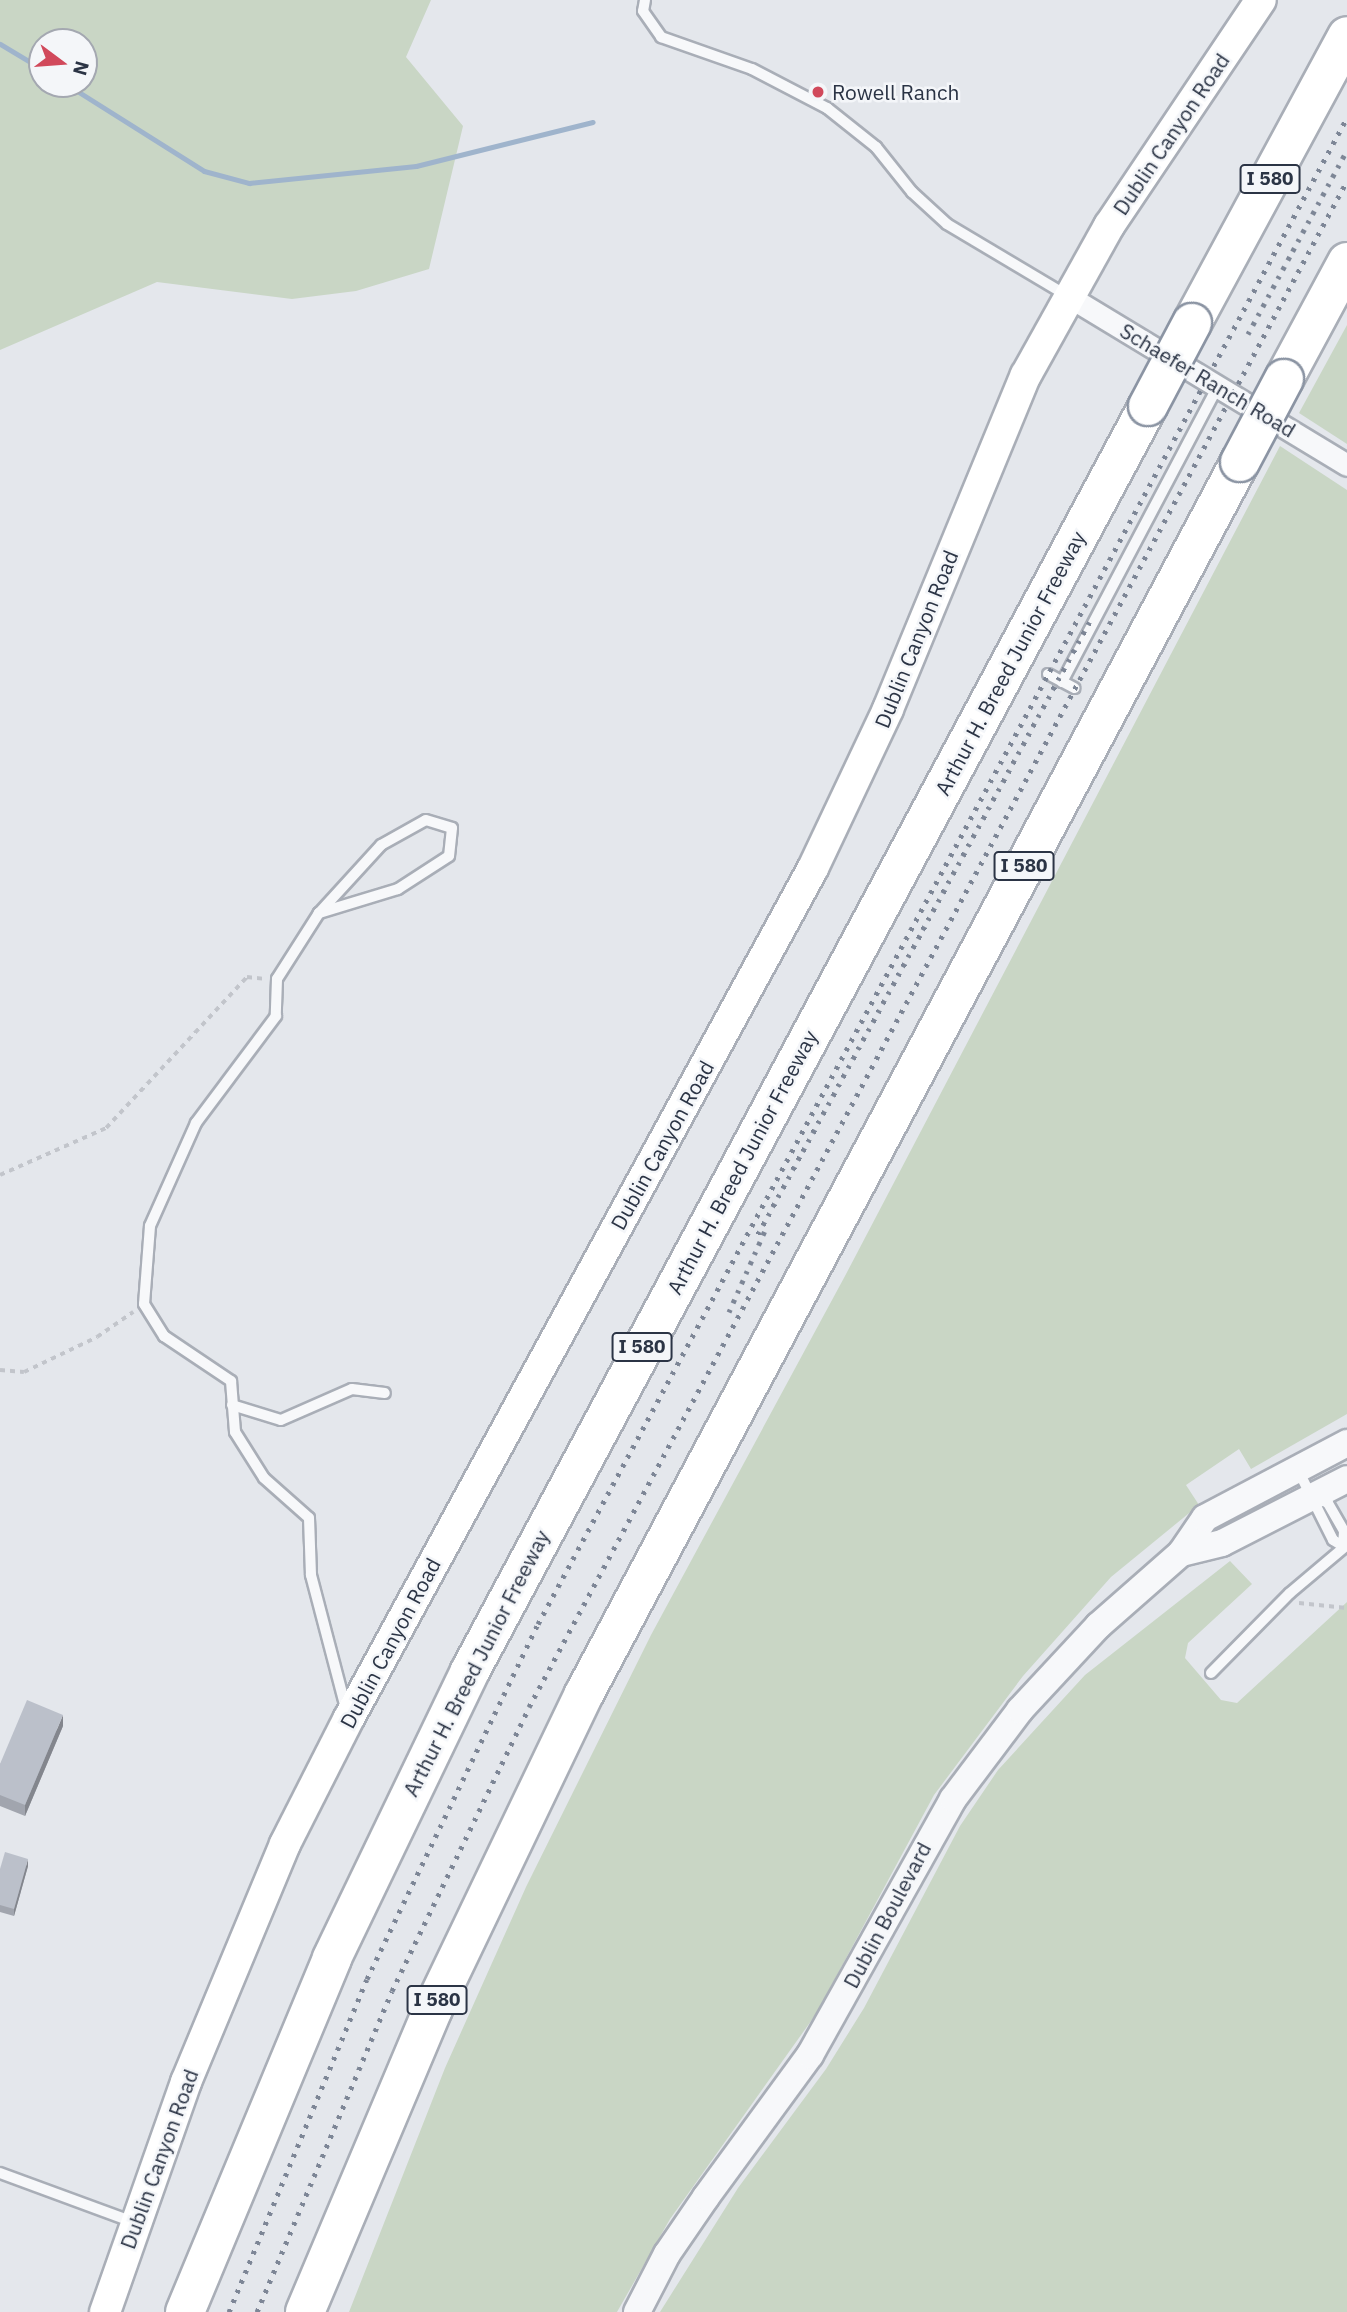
<!DOCTYPE html>
<html>
<head>
<meta charset="utf-8">
<style>
  body { margin:0 }
  #map { position:relative; width:1347px; height:2312px; overflow:hidden; background:#e4e7ec; font-family:"IBM Plex Sans",sans-serif }
  div>[style] { position:absolute }
  .green>* { inset:0; background:#c9d6c5 }
  .stream>* { height:5px; margin:-2.5px; padding:0 2.5px; transform-origin:2.5px; border-radius:2.5px; background:#9fb4cc }
  .path>* { height:3.5px; margin-top:-1.75px; transform-origin:0; background:repeating-linear-gradient(90deg,#c2c5cb 0 5px,transparent 0 10px) }
  .roads { filter:drop-shadow(2px 0 #a9aeb7) drop-shadow(-2px 0 #a9aeb7) drop-shadow(0 2px #a9aeb7) drop-shadow(0 -2px #a9aeb7) }
  .service>* { height:10px; margin:-5px; padding:0 5px; transform-origin:5px; border-radius:5px; background:#f7f8fa }
  .minor>* { height:21px; margin:-10.5px; padding:0 10.5px; transform-origin:10.5px; border-radius:10.5px; background:#f7f8fa }
  .tertiary>* { height:26px; margin:-13px; padding:0 13px; transform-origin:13px; border-radius:13px; background:#f7f8fa }
  .secondary>* { height:30px; margin:-15px; padding:0 15px; transform-origin:15px; border-radius:15px; background:#fff }
  .motorway>* { height:38px; margin:-19px; padding:0 19px; transform-origin:19px; border-radius:19px; background:#fff }
  .rail>* { height:5px; margin-top:-2.5px; transform-origin:0; background:repeating-linear-gradient(90deg,#7d8696 0 3.5px,transparent 0 10.5px) }
  .bridges { filter:drop-shadow(2px 0 #8b94a3) drop-shadow(-2px 0 #8b94a3) drop-shadow(0 2px #8b94a3) drop-shadow(0 -2px #8b94a3) }
  .motorway-bridge>* { height:38px; margin:-19px; padding:0 19px; transform-origin:19px; border-radius:19px; background:#fff }
  .wall>* { inset:0; background:#a1a5ae }
  .shaded-wall>* { inset:0; background:#83868d }
  .building>* { inset:0; background:#bbc0ca }
  .dots>* { width:19px; height:19px; translate:-50% -50%; box-sizing:border-box; border:4px solid #f4f6f9; border-radius:50% }
  span { translate:-50% -50%; white-space:nowrap; text-align:center; line-height:1.15; -webkit-text-stroke:5px #f4f6f9; paint-order:stroke }
  .shield-label span { padding:2px 5px; background:#f4f6f9; border:2px solid; border-radius:5px; -webkit-text-stroke-width:0 }
  .shield-label { font-size:19px; color:#2b3445; font-weight:700 }
  .poi-label { font-size:21px; color:#2b3445 }
  .left { translate:0 -50%; text-align:left }
  .street-label { font-size:21px; color:#2b3445 }
  .north { position:absolute; left:28px; top:28px; width:70px; height:70px; box-sizing:border-box; background:#f4f6f9; border:2px solid #a4a8b1; border-radius:50%; rotate:106deg; font-size:19px; font-weight:700; line-height:28px; text-align:center; color:#2b3445 }
  .north::after { content:''; display:block; margin:auto; width:24px; height:32px; background:#d1495b; clip-path:polygon(50% 0,100% 100%,50% 72%,0 100%) }
</style>
</head>
<body>
<div id="map">
  <div class="green">
    <div style="clip-path:polygon(evenodd,0 0,431px 0,406px 57px,463px 126px,429px 269px,356px 291px,292px 299px,157px 282px,0 350px,0 0,42px 42px,84px 42px,84px 84px,42px 84px,42px 42px)"></div>
    <div style="clip-path:polygon(1347px 325px,1347px 444px,1299px 413px)"></div>
    <div style="clip-path:polygon(1280px 446px,1347px 490px,1347px 1414px,1251px 1469px,1239px 1449px,1186px 1485px,1199px 1505px,1111px 1577px,1023px 1676px,934px 1795px,816px 2014px,670px 2219px,617px 2312px,349px 2312px,445px 2068px,526px 1887px,651px 1635px,845px 1276px)"></div>
    <div style="clip-path:polygon(1230px 1561px,1252px 1584px,1188px 1643px,1185px 1658px,1221px 1700px,1237px 1703px,1347px 1602px,1347px 2312px,660px 2312px,738px 2188px,826px 2069px,864px 2008px,960px 1826px,998px 1770px,1085px 1675px)"></div>
  </div>
  <div class="stream">
    <div style="left:0;top:44px;width:49px;rotate:30.8deg"></div>
    <div style="left:66px;top:84px;width:163px;rotate:32.2deg"></div>
    <div style="left:204px;top:171px;width:47px;rotate:14.9deg"></div>
    <div style="left:249px;top:183px;width:168px;rotate:-5.8deg"></div>
    <div style="left:416px;top:166px;width:182px;rotate:-14deg"></div>
  </div>
  <div class="path">
    <div style="left:0;top:1175px;width:116px;rotate:-23.9deg"></div>
    <div style="left:106px;top:1128px;width:207px;rotate:-47deg"></div>
    <div style="left:247px;top:977px;width:18px;rotate:6deg"></div>
    <div style="left:0;top:1370px;width:24px;rotate:5deg"></div>
    <div style="left:24px;top:1372px;width:81px;rotate:-25.6deg"></div>
    <div style="left:97px;top:1337px;width:44px;rotate:-34.8deg"></div>
    <div style="left:1299px;top:1603px;width:48px;rotate:5.9deg"></div>
  </div>
  <div class="roads">
    <div class="service">
      <div style="left:645px;top:0;width:11px;rotate:100deg"></div>
      <div style="left:643px;top:11px;width:32px;rotate:55deg"></div>
      <div style="left:661px;top:37px;width:96px;rotate:19.4deg"></div>
      <div style="left:752px;top:69px;width:85px;rotate:27.5deg"></div>
      <div style="left:827px;top:108px;width:63px;rotate:38.5deg"></div>
      <div style="left:876px;top:147px;width:58px;rotate:51.3deg"></div>
      <div style="left:912px;top:192px;width:47px;rotate:42.4deg"></div>
      <div style="left:947px;top:224px;width:141px;rotate:30.8deg"></div>
      <div style="left:1048px;top:674px;width:30px;rotate:28deg"></div>
      <div style="left:1062px;top:682px;width:335px;rotate:-62.2deg"></div>
      <div style="left:319px;top:913px;width:92px;rotate:-47.6deg"></div>
      <div style="left:381px;top:845px;width:51px;rotate:-29.1deg"></div>
      <div style="left:426px;top:820px;width:27px;rotate:17deg"></div>
      <div style="left:452px;top:828px;width:28px;rotate:96deg"></div>
      <div style="left:449px;top:856px;width:61px;rotate:147.1deg"></div>
      <div style="left:398px;top:889px;width:83px;rotate:163.1deg"></div>
      <div style="left:319px;top:913px;width:78px;rotate:122.5deg"></div>
      <div style="left:277px;top:979px;width:37px;rotate:92deg"></div>
      <div style="left:276px;top:1016px;width:134px;rotate:126.8deg"></div>
      <div style="left:196px;top:1123px;width:113px;rotate:114.1deg"></div>
      <div style="left:150px;top:1226px;width:78px;rotate:94.4deg"></div>
      <div style="left:144px;top:1304px;width:38px;rotate:58deg"></div>
      <div style="left:164px;top:1336px;width:81px;rotate:33.9deg"></div>
      <div style="left:231px;top:1381px;width:51px;rotate:85.5deg"></div>
      <div style="left:235px;top:1432px;width:54px;rotate:57.8deg"></div>
      <div style="left:264px;top:1478px;width:60px;rotate:41.6deg"></div>
      <div style="left:309px;top:1518px;width:57px;rotate:88deg"></div>
      <div style="left:311px;top:1575px;width:142px;rotate:75.3deg"></div>
      <div style="left:232px;top:1405px;width:51px;rotate:17deg"></div>
      <div style="left:281px;top:1420px;width:77px;rotate:-23.6deg"></div>
      <div style="left:352px;top:1389px;width:33px;rotate:7deg"></div>
      <div style="left:1298px;top:1470px;width:78px;rotate:63.4deg"></div>
      <div style="left:1333px;top:1540px;width:12px;rotate:31deg"></div>
      <div style="left:1343px;top:1546px;width:15px;rotate:-86deg"></div>
      <div style="left:1344px;top:1531px;width:32px;rotate:-120deg"></div>
      <div style="left:1328px;top:1503px;width:14px;rotate:-155deg"></div>
      <div style="left:1211px;top:1673px;width:112px;rotate:-45.4deg"></div>
      <div style="left:1290px;top:1593px;width:75px;rotate:-40.1deg"></div>
      <div style="left:0;top:2173px;width:142px;rotate:20.2deg"></div>
    </div>
    <div class="minor">
      <div style="left:1068px;top:296px;width:326px;rotate:31.2deg"></div>
    </div>
    <div class="tertiary">
      <div style="left:1181px;top:1553px;width:42px;rotate:-13.7deg"></div>
      <div style="left:1222px;top:1543px;width:140px;rotate:-27.1deg"></div>
      <div style="left:637px;top:2312px;width:65px;rotate:-62.7deg"></div>
      <div style="left:667px;top:2254px;width:69px;rotate:-55.6deg"></div>
      <div style="left:706px;top:2197px;width:176px;rotate:-53.8deg"></div>
      <div style="left:810px;top:2055px;width:293px;rotate:-60.8deg"></div>
      <div style="left:953px;top:1799px;width:111px;rotate:-53deg"></div>
      <div style="left:1020px;top:1710px;width:115px;rotate:-47.1deg"></div>
      <div style="left:1098px;top:1626px;width:111px;rotate:-41.3deg"></div>
      <div style="left:1181px;top:1553px;width:42px;rotate:-55.6deg"></div>
      <div style="left:1205px;top:1518px;width:161px;rotate:-27.8deg"></div>
    </div>
    <div class="secondary">
      <div style="left:105px;top:2312px;width:244px;rotate:-70.6deg"></div>
      <div style="left:186px;top:2082px;width:258px;rotate:-67.4deg"></div>
      <div style="left:285px;top:1844px;width:141px;rotate:-63.1deg"></div>
      <div style="left:349px;top:1718px;width:968px;rotate:-61.37deg"></div>
      <div style="left:813px;top:868px;width:176px;rotate:-64.7deg"></div>
      <div style="left:888px;top:709px;width:361px;rotate:-67.6deg"></div>
      <div style="left:1026px;top:375px;width:171px;rotate:-60.9deg"></div>
      <div style="left:1109px;top:226px;width:272px;rotate:-56.1deg"></div>
    </div>
    <div class="motorway">
      <div style="left:1192px;top:323px;width:326px;rotate:-61.6deg"></div>
      <div style="left:1284px;top:379px;width:133px;rotate:-61.7deg"></div>
      <div style="left:185px;top:2312px;width:383px;rotate:-67.4deg"></div>
      <div style="left:332px;top:1958px;width:318px;rotate:-64.3deg"></div>
      <div style="left:470px;top:1671px;width:1435px;rotate:-61.81deg"></div>
      <div style="left:305px;top:2312px;width:329px;rotate:-67.1deg"></div>
      <div style="left:433px;top:2009px;width:349px;rotate:-64.4deg"></div>
      <div style="left:584px;top:1694px;width:1396px;rotate:-61.97deg"></div>
    </div>
  </div>
  <div class="rail">
    <div style="left:1248px;top:334px;width:209px;rotate:-61.7deg"></div>
    <div style="left:758px;top:1234px;width:697px;rotate:-61.56deg"></div>
    <div style="left:729px;top:1312px;width:94px;rotate:-66.2deg"></div>
    <div style="left:229px;top:2312px;width:360px;rotate:-67.5deg"></div>
    <div style="left:367px;top:1979px;width:394px;rotate:-64.3deg"></div>
    <div style="left:538px;top:1624px;width:1710px;rotate:-61.76deg"></div>
    <div style="left:257px;top:2312px;width:348px;rotate:-67.2deg"></div>
    <div style="left:392px;top:1991px;width:315px;rotate:-64.2deg"></div>
    <div style="left:529px;top:1707px;width:1731px;rotate:-61.81deg"></div>
  </div>
  <div class="bridges">
    <div class="motorway-bridge">
      <div style="left:1148px;top:406px;width:94px;rotate:-62.1deg"></div>
      <div style="left:1240px;top:462px;width:94px;rotate:-62.1deg"></div>
    </div>
  </div>
  <div class="wall">
    <div style="clip-path:polygon(63px 1726px,25px 1816px,0 1806px,0 1764px)"></div>
    <div style="clip-path:polygon(28px 1866px,14px 1916px,0 1912px,0 1869px)"></div>
  </div>
  <div class="shaded-wall">
    <div style="clip-path:polygon(63px 1715px,63px 1726px,25px 1816px,25px 1805px)"></div>
    <div style="clip-path:polygon(28px 1859px,28px 1866px,14px 1916px,14px 1909px)"></div>
  </div>
  <div class="building">
    <div style="clip-path:polygon(27px 1700px,63px 1715px,25px 1805px,0 1795px,0 1764px)"></div>
    <div style="clip-path:polygon(5px 1852px,28px 1859px,14px 1909px,0 1905px,0 1869px)"></div>
  </div>
  <div class="dots">
    <div style="left:818px;top:92px;background:#d1495b"></div>
  </div>
  <div class="shield-label">
    <span style="left:1270px;top:179px">I 580</span>
    <span style="left:1024px;top:866px">I 580</span>
    <span style="left:642px;top:1347px">I 580</span>
    <span style="left:437px;top:2000px">I 580</span>
  </div>
  <div class="poi-label">
    <span class="left" style="left:832px;top:92px">Rowell Ranch</span>
  </div>
  <div class="street-label">
    <span style="left:1171px;top:134px;rotate:-56deg">Dublin Canyon Road</span>
    <span style="left:1208px;top:380px;rotate:31deg">Schaefer Ranch Road</span>
    <span style="left:916px;top:639px;rotate:-68deg">Dublin Canyon Road</span>
    <span style="left:1010px;top:663px;rotate:-62deg">Arthur H. Breed Junior Freeway</span>
    <span style="left:662px;top:1145px;rotate:-61deg">Dublin Canyon Road</span>
    <span style="left:742px;top:1162px;rotate:-62deg">Arthur H. Breed Junior Freeway</span>
    <span style="left:390px;top:1643px;rotate:-62deg">Dublin Canyon Road</span>
    <span style="left:476px;top:1663px;rotate:-63deg">Arthur H. Breed Junior Freeway</span>
    <span style="left:887px;top:1915px;rotate:-62deg">Dublin Boulevard</span>
    <span style="left:159px;top:2159px;rotate:-70deg">Dublin Canyon Road</span>
  </div>
  <div class="north">N</div>
</div>
</body>
</html>
